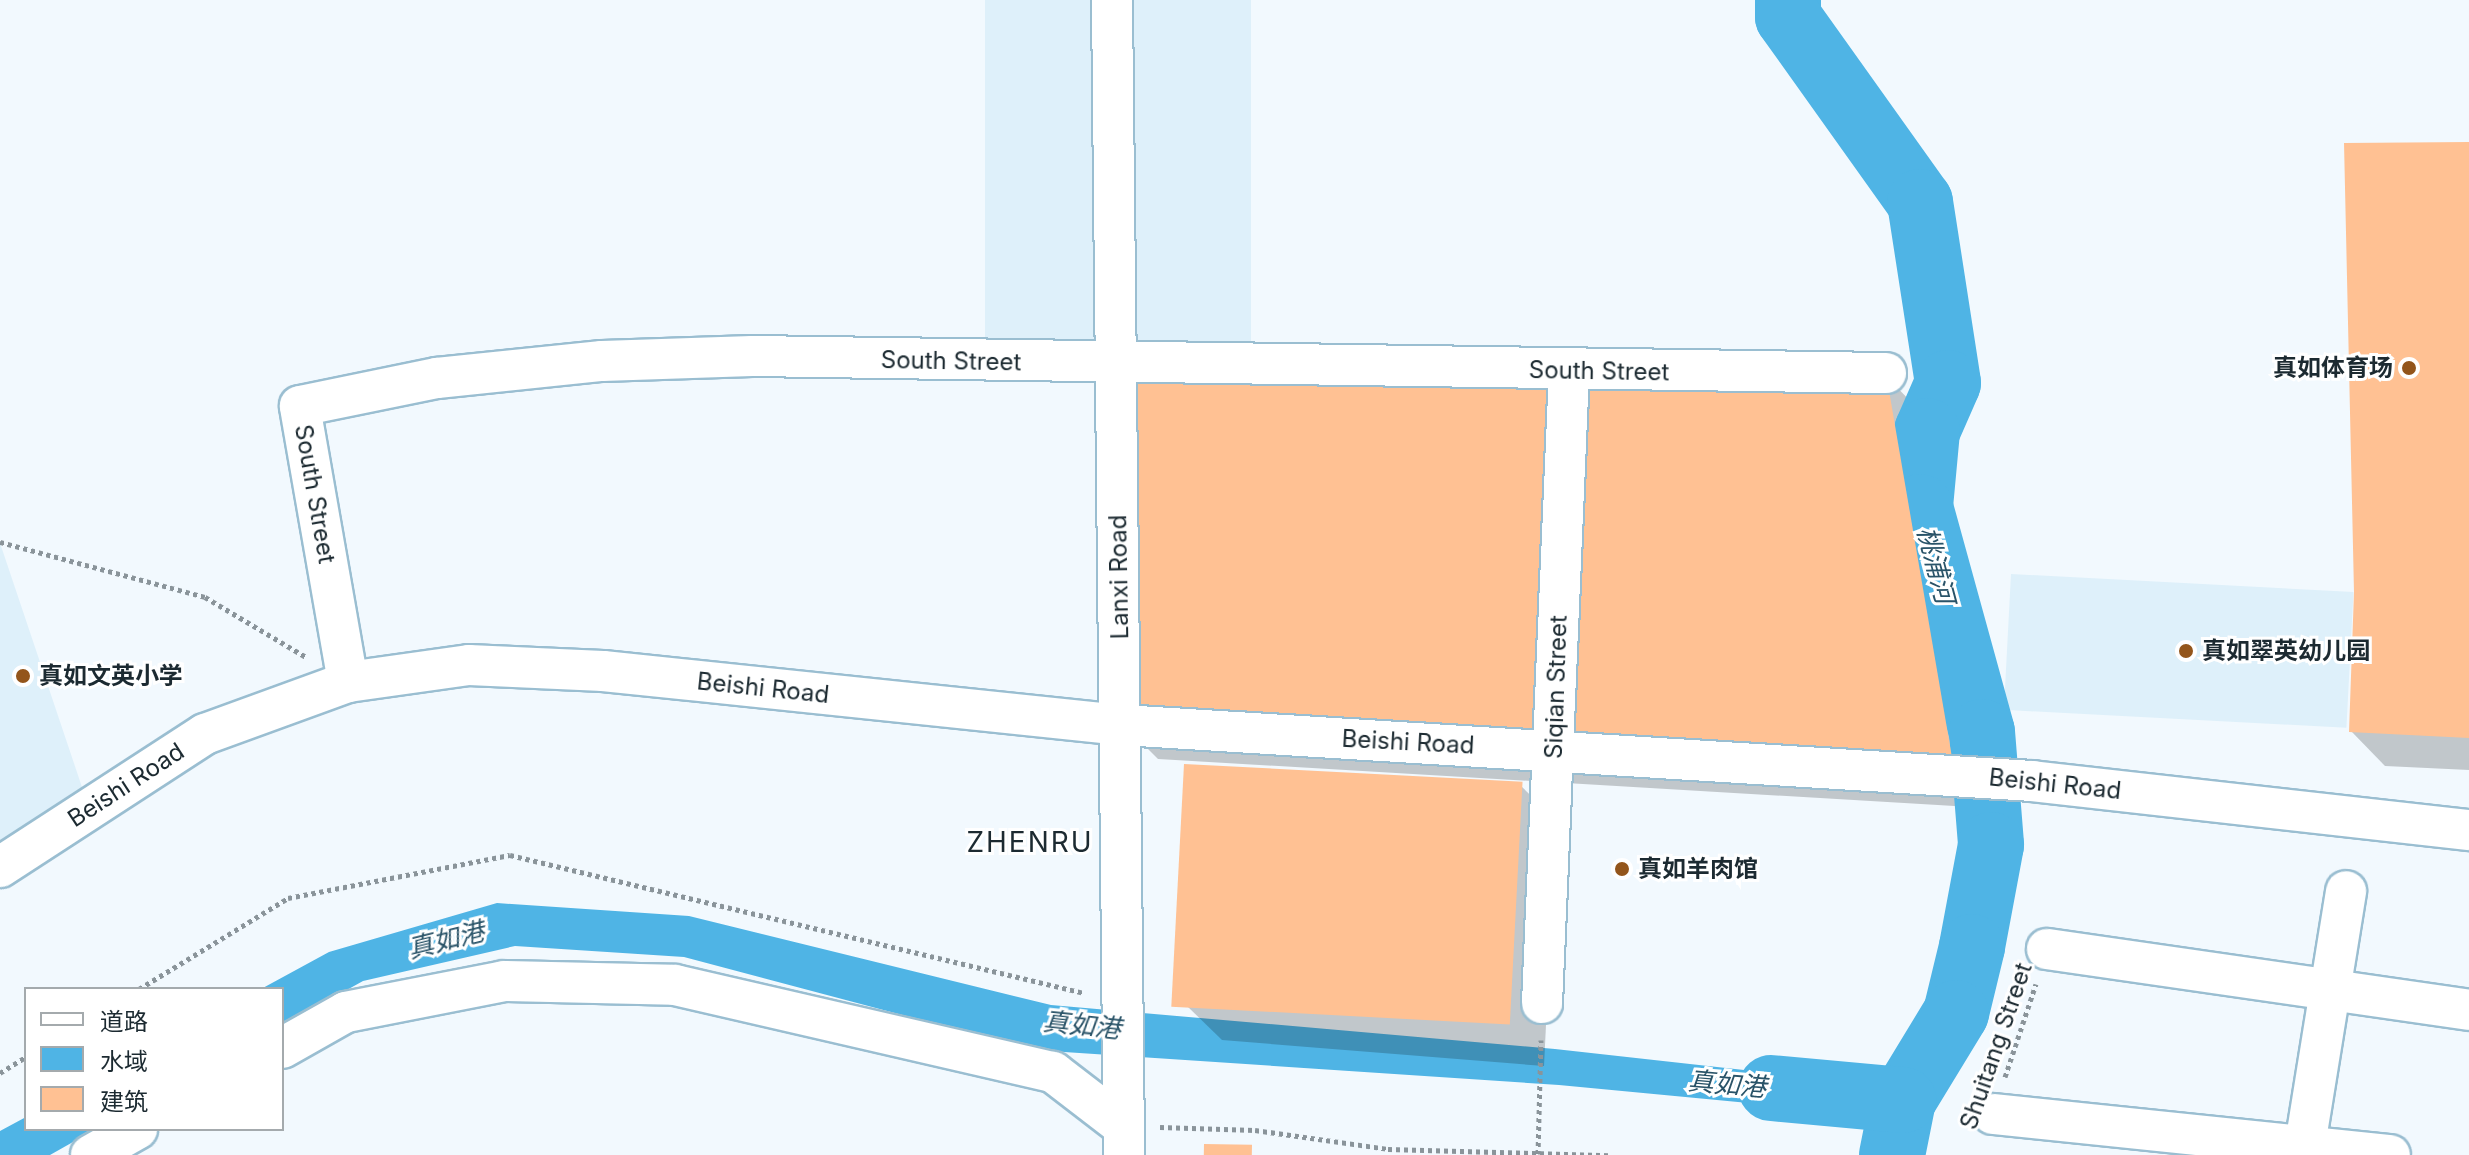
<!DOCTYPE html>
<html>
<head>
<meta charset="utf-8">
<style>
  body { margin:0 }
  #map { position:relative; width:2469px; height:1155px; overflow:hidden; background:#f2f9fe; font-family:Inter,"Noto Sans SC",sans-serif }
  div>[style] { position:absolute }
  .built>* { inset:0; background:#def0fa; transform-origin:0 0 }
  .water>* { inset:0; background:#4fb4e5 }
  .shadow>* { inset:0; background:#0003 }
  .river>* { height:66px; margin:-33px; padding:0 33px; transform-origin:33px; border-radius:33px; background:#4fb4e5 }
  .building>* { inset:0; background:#ffc193; transform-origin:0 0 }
  .path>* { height:5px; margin-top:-2.5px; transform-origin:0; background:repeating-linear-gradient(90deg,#8a949a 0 4px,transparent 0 8px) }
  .roads { filter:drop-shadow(2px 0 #9abed1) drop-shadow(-2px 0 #9abed1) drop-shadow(0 2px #9abed1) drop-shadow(0 -2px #9abed1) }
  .minor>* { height:40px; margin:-20px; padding:0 20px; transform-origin:20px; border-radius:20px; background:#fff }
  .dots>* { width:22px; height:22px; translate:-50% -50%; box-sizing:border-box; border:4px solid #fff; border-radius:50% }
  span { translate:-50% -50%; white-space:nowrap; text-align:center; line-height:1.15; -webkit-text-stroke:6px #fff; paint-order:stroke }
  .street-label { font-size:24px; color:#1c2a31 }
  .poi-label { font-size:24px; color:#1c2a31; font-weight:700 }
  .right { translate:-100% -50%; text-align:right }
  .left { translate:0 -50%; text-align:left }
  .water-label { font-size:26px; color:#295368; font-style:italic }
  .quarter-label { font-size:28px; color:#1c2a31; letter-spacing:2px }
  .legend { position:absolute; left:24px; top:987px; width:260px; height:144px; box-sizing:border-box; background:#fff; border:2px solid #a4aaad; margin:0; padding:10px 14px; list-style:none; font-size:24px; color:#1c2a31 }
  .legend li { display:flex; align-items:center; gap:16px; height:40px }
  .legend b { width:40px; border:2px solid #a4aaad }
</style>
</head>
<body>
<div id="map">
  <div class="built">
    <div style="left:985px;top:0;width:266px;height:361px"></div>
    <div style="clip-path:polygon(0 543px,89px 808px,0 867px)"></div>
    <div style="left:2011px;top:574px;width:343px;height:136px;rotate:3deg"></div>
  </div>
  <div class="water">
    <div style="clip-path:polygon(497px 903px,689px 916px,1051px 1005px,1555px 1049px,1862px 1083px,1863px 1114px,1559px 1085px,1034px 1050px,684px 957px,515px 946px,363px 981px,282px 1026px,282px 989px,261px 989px,329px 952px)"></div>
    <div style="clip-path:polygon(26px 1117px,26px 1129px,96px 1129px,50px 1155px,0 1155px,0 1131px)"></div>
  </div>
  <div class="shadow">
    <div style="clip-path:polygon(2469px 144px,2469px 770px,2385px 766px,2351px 731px)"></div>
    <div style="clip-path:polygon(1885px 375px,1919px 410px,1988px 808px,1158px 759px,1124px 725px)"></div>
    <div style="clip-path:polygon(1521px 786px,1556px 820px,1544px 1066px,1222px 1040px,1187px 1006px)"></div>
  </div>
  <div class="river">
    <div style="left:1788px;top:0;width:17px;rotate:90deg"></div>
    <div style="left:1788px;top:17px;width:227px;rotate:54.5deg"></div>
    <div style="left:1920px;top:202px;width:183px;rotate:81.2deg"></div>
    <div style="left:1948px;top:383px;width:52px;rotate:113.6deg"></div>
    <div style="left:1927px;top:431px;width:76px;rotate:95.3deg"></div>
    <div style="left:1920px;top:507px;width:233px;rotate:74.6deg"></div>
    <div style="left:1982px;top:732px;width:113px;rotate:85.4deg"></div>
    <div style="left:1991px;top:845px;width:104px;rotate:100.6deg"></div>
    <div style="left:1972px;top:947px;width:68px;rotate:103.6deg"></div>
    <div style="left:1956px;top:1013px;width:102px;rotate:121.3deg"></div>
    <div style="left:1903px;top:1100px;width:56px;rotate:101.3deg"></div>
    <div style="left:1771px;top:1088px;width:133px;rotate:5.2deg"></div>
  </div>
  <div class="building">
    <div style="clip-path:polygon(2469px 142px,2469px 738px,2349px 732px,2354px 592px,2344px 143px)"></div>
    <div style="clip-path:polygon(1115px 364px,1886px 373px,1955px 775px,1122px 725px)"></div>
    <div style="left:1184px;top:764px;width:339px;height:243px;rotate:3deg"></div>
    <div style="left:1204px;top:1144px;width:48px;height:11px;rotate:1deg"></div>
  </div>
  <div class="path">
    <div style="left:0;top:542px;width:212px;rotate:15deg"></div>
    <div style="left:205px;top:597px;width:117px;rotate:30.7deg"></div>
    <div style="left:139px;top:989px;width:175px;rotate:-31.4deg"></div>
    <div style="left:288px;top:898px;width:226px;rotate:-11deg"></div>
    <div style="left:510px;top:855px;width:590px;rotate:13.52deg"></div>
    <div style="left:0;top:1073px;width:31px;rotate:-32deg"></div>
    <div style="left:2005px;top:1077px;width:98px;rotate:-71.6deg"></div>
    <div style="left:1160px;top:1127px;width:95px;rotate:1.8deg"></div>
    <div style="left:1255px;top:1130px;width:134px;rotate:8.1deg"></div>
    <div style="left:1388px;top:1149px;width:221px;rotate:1.6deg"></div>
    <div style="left:1538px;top:1154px;width:114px;rotate:-88.5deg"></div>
  </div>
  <div class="roads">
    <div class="minor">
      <div style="left:1112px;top:0;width:1155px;rotate:89.4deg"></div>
      <div style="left:348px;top:682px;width:280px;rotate:-99.9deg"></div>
      <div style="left:300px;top:406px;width:140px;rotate:-11.6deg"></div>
      <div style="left:437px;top:378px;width:166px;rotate:-5.9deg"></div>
      <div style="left:602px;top:361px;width:150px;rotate:-1.9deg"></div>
      <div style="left:752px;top:356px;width:1134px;rotate:0.86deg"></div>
      <div style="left:0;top:867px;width:244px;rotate:-33deg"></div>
      <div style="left:205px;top:734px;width:152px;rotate:-20deg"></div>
      <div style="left:348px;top:682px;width:122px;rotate:-8deg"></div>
      <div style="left:469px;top:665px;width:134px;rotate:2.6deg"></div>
      <div style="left:603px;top:671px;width:522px;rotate:5.94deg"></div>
      <div style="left:1122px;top:725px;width:912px;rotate:3.52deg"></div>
      <div style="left:2032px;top:781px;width:440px;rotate:6.4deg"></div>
      <div style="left:2047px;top:949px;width:426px;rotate:8.2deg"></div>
      <div style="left:1542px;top:1003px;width:633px;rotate:-87.55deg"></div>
      <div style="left:282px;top:1048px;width:73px;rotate:-29.4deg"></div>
      <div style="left:346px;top:1012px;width:161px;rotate:-11.1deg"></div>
      <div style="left:504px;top:981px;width:171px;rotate:1.3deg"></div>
      <div style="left:675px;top:985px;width:388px;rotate:13deg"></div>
      <div style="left:1053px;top:1072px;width:88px;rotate:37.6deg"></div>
      <div style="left:1993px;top:1114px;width:399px;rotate:5.9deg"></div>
      <div style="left:2305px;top:1145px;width:257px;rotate:-80.8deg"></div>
      <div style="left:91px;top:1155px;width:53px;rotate:-29.5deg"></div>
    </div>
  </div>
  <div class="dots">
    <div style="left:2409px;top:368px;background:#93551b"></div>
    <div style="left:2186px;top:651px;background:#93551b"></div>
    <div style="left:23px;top:676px;background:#93551b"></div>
    <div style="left:1622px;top:869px;background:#93551b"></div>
  </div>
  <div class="street-label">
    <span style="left:951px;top:361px;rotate:1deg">South Street</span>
    <span style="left:1599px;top:371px;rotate:1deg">South Street</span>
    <span style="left:315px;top:494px;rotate:80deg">South Street</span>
    <span style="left:1119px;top:577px;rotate:-91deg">Lanxi Road</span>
    <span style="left:1556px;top:687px;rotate:-88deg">Siqian Street</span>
    <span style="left:763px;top:688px;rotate:6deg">Beishi Road</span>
    <span style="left:1408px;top:742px;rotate:3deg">Beishi Road</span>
    <span style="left:2055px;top:784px;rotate:6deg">Beishi Road</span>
    <span style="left:126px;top:785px;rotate:-33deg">Beishi Road</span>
    <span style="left:1996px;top:1046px;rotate:-71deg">Shuitang Street</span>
  </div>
  <div class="poi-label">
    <span class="right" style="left:2393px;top:368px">真如体育场</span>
    <span class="left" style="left:2202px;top:651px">真如翠英幼儿园</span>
    <span class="left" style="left:39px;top:676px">真如文英小学</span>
    <span class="left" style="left:1638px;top:869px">真如羊肉馆</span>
  </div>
  <div class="water-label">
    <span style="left:1936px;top:565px;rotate:75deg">桃浦河</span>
    <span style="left:446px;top:940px;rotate:-14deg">真如港</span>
    <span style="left:1082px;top:1025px;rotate:6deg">真如港</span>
    <span style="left:1727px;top:1084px;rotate:5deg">真如港</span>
  </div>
  <div class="quarter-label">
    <span style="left:1030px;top:842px">ZHENRU</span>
  </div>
  <ul class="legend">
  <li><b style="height:10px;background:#fff"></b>道路</li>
  <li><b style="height:22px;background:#4fb4e5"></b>水域</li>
  <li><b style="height:22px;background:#ffc193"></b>建筑</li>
  </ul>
</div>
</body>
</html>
